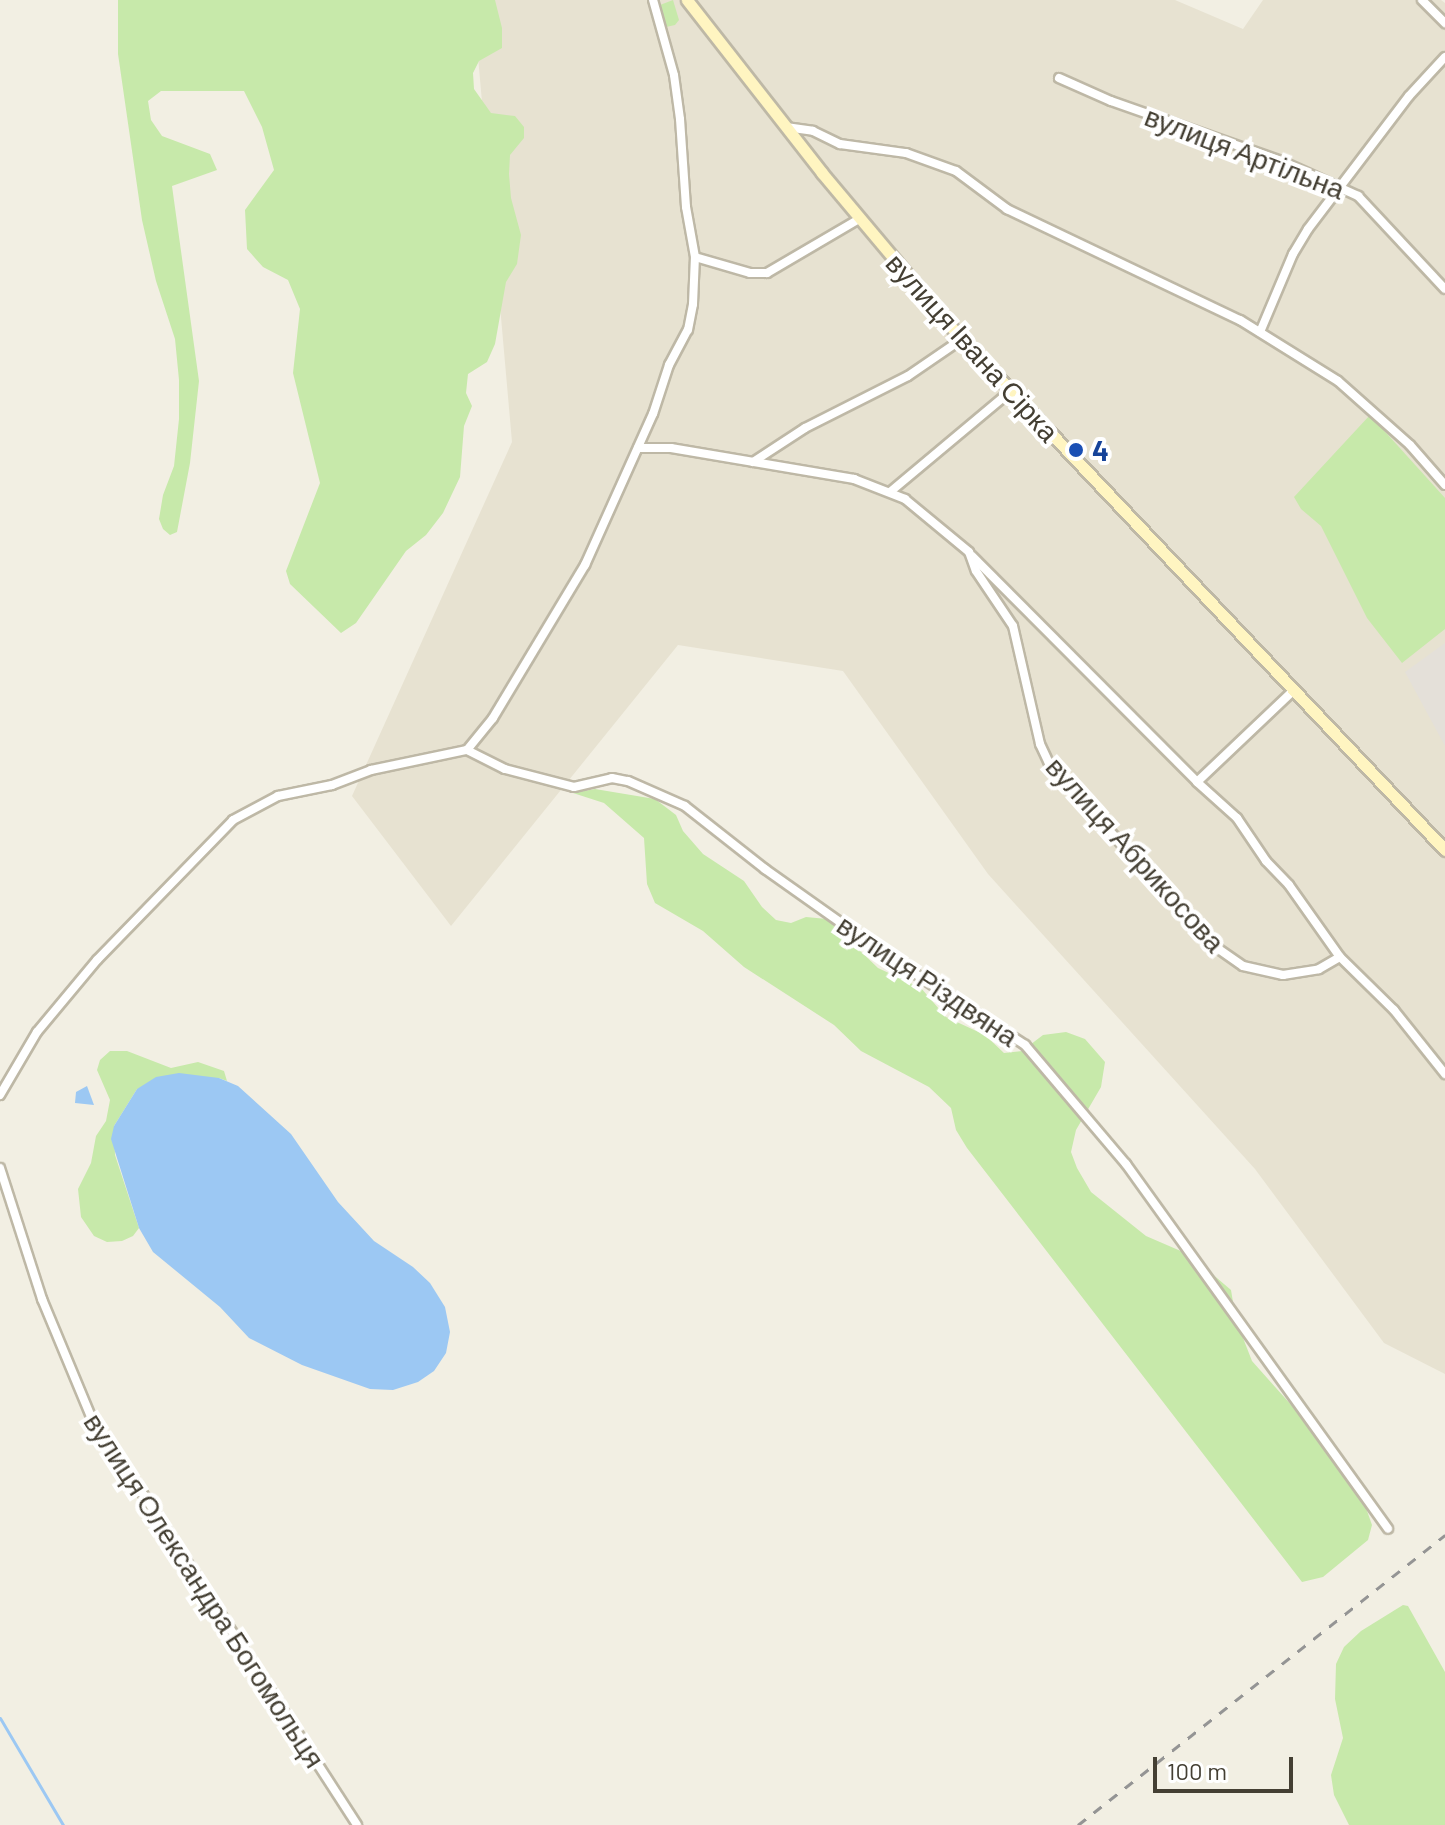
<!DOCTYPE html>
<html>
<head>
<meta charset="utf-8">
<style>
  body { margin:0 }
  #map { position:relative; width:1445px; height:1825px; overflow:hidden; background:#f2efe3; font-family:Barlow,sans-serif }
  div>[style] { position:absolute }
  .residential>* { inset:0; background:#e7e2d1 }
  .industrial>* { inset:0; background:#e4e0d9 }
  .green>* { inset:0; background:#c7e9aa }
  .water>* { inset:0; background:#9cc8f3 }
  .stream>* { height:3px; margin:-1.5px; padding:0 1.5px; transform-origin:1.5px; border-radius:1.5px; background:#9cc8f3 }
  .roads { filter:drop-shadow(2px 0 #beb8a6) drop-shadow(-2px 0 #beb8a6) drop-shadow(0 2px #beb8a6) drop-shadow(0 -2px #beb8a6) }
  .street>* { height:8px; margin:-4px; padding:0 4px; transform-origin:4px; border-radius:4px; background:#fff }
  .secondary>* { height:11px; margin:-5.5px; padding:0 5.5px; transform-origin:5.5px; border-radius:5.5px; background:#fff5c1 }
  .rail>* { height:3px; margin-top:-1.5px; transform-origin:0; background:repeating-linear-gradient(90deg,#949494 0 10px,transparent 0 20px) }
  .dots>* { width:22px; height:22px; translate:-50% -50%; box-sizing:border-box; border:4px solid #fff; border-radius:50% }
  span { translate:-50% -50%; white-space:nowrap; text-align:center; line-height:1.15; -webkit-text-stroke:8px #fff; paint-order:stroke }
  .street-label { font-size:28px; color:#443f33 }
  .transit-label { font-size:28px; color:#164399; font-weight:700 }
  .left { translate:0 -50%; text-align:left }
  .scale { position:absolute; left:1153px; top:1757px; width:140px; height:36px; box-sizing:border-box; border:4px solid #443f33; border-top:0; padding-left:10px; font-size:24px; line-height:28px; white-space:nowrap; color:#443f33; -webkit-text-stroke:6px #fff; paint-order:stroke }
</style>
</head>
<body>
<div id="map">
  <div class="residential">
    <div style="clip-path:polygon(473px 0,1175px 0,1243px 29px,1263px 0,1441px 0,1445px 3px,1445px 1374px,1384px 1343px,1255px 1169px,988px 874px,843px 671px,678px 645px,451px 926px,352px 796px,512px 442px)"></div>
  </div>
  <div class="industrial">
    <div style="clip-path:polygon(1445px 643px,1445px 746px,1405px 672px)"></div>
  </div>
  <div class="green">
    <div style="clip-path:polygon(118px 0,495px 0,502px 28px,502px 48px,479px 61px,473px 73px,474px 89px,491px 113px,515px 116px,524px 127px,524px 138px,510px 155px,509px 174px,511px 198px,521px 235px,517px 264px,506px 282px,495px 344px,487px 362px,468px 374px,466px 393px,472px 406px,464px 426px,460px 477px,443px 513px,426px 535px,406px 551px,356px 623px,341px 633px,290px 584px,286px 571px,320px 483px,293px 373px,300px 309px,288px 280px,263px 267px,247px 249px,245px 210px,274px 170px,262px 127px,244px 91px,161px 91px,148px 101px,151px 120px,162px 136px,210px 154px,217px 170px,172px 186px,199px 381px,190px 463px,177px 532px,170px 535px,163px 529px,159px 519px,163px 495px,174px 466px,179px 419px,179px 380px,175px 339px,156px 281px,142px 220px,118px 54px)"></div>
    <div style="clip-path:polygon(673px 0,679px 20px,675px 25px,666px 27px,660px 5px)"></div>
    <div style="clip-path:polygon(1370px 415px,1445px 498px,1445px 629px,1402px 663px,1367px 618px,1321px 526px,1301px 509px,1294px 497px)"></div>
    <div style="clip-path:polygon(595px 789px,655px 799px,676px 815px,683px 831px,703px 854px,744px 881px,762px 907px,776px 920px,791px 923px,806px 917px,827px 919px,878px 968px,921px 988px,946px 1017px,985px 1035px,1004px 1053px,1022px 1051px,1043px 1035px,1066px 1032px,1085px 1039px,1105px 1062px,1101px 1087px,1076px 1130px,1071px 1152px,1077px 1168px,1091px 1192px,1146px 1236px,1190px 1255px,1231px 1290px,1236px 1320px,1252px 1361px,1293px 1407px,1366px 1508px,1372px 1525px,1368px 1540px,1323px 1577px,1302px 1582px,967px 1148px,956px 1130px,951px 1108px,929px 1087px,861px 1051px,834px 1025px,744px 967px,703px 931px,655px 903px,647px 884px,644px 838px,604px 803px,573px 793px)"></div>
    <div style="clip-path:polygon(110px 1051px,127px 1051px,171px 1068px,198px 1062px,224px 1071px,227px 1081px,219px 1078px,137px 1089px,114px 1126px,115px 1155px,139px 1228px,133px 1236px,122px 1241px,107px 1242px,94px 1236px,81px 1217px,78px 1189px,91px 1163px,96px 1136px,106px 1121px,110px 1100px,97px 1070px,100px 1060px)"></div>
    <div style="clip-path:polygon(1403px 1605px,1408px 1606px,1445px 1672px,1445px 1825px,1349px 1825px,1334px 1795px,1331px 1775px,1343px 1738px,1335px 1699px,1336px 1664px,1344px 1647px,1361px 1631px)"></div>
  </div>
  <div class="water">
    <div style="clip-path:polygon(179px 1073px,219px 1078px,238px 1086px,291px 1134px,338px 1202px,374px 1241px,413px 1267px,430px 1283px,445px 1307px,450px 1332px,446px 1353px,434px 1371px,418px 1382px,393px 1390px,370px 1389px,302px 1365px,249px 1338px,220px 1307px,153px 1252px,139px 1228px,111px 1139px,114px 1126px,137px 1089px,156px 1077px)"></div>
    <div style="clip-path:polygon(87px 1086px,94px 1105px,75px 1103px,76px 1092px)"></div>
  </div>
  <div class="stream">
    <div style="left:0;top:1718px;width:124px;rotate:59.5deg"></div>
  </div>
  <div class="roads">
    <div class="street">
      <div style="left:1422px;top:0;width:33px;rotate:45deg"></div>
      <div style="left:1059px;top:78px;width:57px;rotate:23.9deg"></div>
      <div style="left:1111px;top:101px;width:180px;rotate:19.4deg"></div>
      <div style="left:1281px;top:161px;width:85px;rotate:24.4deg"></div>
      <div style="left:1358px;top:196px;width:127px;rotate:46.9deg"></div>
      <div style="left:786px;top:127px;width:27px;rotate:8deg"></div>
      <div style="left:813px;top:131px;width:30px;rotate:26deg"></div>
      <div style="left:840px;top:144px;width:67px;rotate:7.8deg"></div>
      <div style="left:906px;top:153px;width:53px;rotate:19.8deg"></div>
      <div style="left:956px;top:171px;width:64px;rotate:36.7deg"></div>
      <div style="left:1007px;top:209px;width:258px;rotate:25.5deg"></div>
      <div style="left:1240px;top:320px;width:115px;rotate:31.9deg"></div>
      <div style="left:1338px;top:381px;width:96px;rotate:41.6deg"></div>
      <div style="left:1410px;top:445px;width:53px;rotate:48.8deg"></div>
      <div style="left:695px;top:257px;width:57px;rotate:16.2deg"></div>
      <div style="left:750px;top:273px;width:17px"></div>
      <div style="left:767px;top:273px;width:107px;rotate:-30.4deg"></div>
      <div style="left:1260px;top:332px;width:85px;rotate:-67.1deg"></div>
      <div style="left:1293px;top:254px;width:29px;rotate:-59deg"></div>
      <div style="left:1308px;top:229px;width:167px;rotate:-52.8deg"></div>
      <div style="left:1409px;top:96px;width:53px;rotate:-47.3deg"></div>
      <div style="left:638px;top:448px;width:33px"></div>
      <div style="left:671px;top:448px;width:186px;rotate:9.6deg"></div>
      <div style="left:854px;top:479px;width:55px;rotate:21.4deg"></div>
      <div style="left:905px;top:499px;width:83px;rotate:39.6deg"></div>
      <div style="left:969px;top:552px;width:20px;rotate:70deg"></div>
      <div style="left:976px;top:571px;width:66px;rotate:56.1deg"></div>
      <div style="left:1013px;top:626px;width:121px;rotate:77.1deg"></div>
      <div style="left:1040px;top:744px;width:21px;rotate:65deg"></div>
      <div style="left:1049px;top:763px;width:241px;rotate:48.2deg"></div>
      <div style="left:1210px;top:943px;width:40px;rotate:34.9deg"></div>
      <div style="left:1243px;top:966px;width:41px;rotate:12.7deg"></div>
      <div style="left:1283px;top:975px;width:36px;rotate:-9deg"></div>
      <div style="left:1319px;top:969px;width:24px;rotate:-30deg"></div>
      <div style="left:753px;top:462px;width:62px;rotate:-33.2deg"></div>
      <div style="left:805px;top:428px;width:115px;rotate:-26.8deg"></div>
      <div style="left:908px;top:376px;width:65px;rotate:-34.4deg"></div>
      <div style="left:890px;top:492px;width:158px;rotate:-39.9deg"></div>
      <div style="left:972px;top:556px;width:319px;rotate:45.1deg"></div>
      <div style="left:1197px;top:782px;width:54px;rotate:42deg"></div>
      <div style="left:1237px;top:818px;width:52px;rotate:56deg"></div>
      <div style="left:1266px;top:861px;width:33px;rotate:46deg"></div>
      <div style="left:1289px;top:885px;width:88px;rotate:54.7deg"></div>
      <div style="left:1340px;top:957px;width:76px;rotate:44.5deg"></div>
      <div style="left:1394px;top:1010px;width:82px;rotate:51.4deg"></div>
      <div style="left:467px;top:750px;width:42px;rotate:26.6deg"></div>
      <div style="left:505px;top:769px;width:71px;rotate:14.6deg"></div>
      <div style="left:574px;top:787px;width:39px;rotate:-13deg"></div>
      <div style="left:612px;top:778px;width:16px;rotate:11deg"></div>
      <div style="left:628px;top:781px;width:62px;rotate:23.7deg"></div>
      <div style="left:685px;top:806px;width:102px;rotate:38.2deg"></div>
      <div style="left:765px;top:869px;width:147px;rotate:35.3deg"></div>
      <div style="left:885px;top:954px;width:167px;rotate:33deg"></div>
      <div style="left:1025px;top:1045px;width:156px;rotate:49.7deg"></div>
      <div style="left:1126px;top:1164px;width:449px;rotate:54.3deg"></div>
      <div style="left:1197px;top:782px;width:134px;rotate:-43.5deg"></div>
      <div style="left:0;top:1095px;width:73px;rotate:-59.6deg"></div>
      <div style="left:37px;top:1032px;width:94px;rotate:-50.2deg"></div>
      <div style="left:97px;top:960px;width:195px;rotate:-45.8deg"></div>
      <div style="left:233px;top:820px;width:51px;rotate:-28.1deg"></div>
      <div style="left:278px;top:796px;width:55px;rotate:-11.5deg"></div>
      <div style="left:332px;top:785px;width:42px;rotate:-21deg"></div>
      <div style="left:371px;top:770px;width:98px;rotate:-11.8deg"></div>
      <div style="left:467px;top:750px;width:41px;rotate:-50.9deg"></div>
      <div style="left:493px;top:718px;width:179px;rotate:-59deg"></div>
      <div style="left:585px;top:565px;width:166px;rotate:-65.8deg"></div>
      <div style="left:653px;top:414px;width:52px;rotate:-71.9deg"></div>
      <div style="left:669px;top:365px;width:40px;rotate:-62deg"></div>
      <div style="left:688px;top:330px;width:26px;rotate:-79deg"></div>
      <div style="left:693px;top:304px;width:47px;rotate:-87.6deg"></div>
      <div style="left:695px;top:257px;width:51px;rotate:-100.2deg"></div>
      <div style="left:686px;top:207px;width:88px;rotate:-93.9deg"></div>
      <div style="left:680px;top:119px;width:44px;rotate:-97.8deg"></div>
      <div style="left:674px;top:75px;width:78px;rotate:-105.6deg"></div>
      <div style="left:0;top:1168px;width:138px;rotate:72.2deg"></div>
      <div style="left:42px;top:1299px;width:143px;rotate:67.4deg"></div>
      <div style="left:97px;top:1431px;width:78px;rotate:53.9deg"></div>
      <div style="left:143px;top:1494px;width:394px;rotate:57.1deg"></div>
    </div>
    <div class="secondary">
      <div style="left:687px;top:0;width:219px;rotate:52deg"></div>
      <div style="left:822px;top:173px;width:210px;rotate:50deg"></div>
      <div style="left:957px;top:334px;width:710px;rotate:46.6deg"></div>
    </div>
  </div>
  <div class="rail">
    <div style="left:1078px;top:1825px;width:468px;rotate:-38.3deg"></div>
  </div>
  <div class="dots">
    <div style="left:1076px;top:450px;background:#1a4fb4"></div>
  </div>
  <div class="street-label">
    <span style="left:1245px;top:152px;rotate:21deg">вулиця Артільна</span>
    <span style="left:973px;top:347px;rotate:48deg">вулиця Івана Сірка</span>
    <span style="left:1136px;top:854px;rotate:48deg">вулиця Абрикосова</span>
    <span style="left:928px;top:980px;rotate:34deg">вулиця Різдвяна</span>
    <span style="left:205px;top:1590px;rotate:57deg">вулиця Олександра Богомольця</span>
  </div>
  <div class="transit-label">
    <span class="left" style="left:1092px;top:450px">4</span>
  </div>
  <div class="scale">100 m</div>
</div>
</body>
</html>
